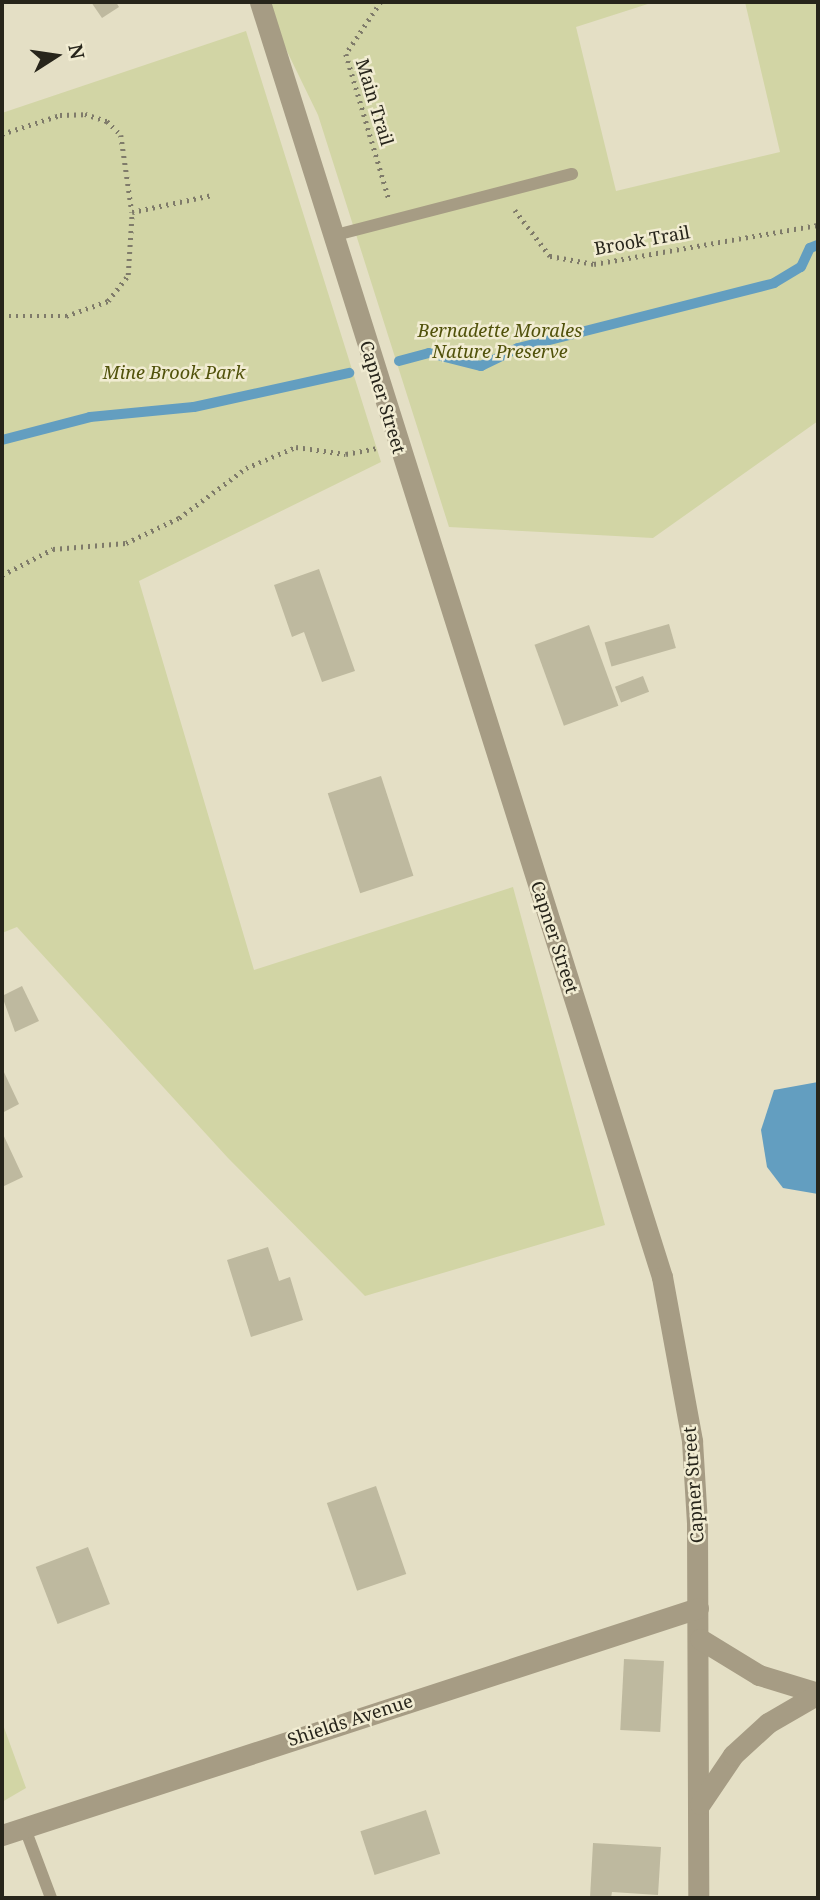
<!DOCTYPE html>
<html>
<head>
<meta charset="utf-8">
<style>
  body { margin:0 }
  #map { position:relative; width:820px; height:1900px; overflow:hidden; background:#e4dfc5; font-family:"Noto Serif",serif }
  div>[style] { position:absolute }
  .green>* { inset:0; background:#d2d5a5 }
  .water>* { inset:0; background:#639ec0 }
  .stream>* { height:10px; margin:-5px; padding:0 5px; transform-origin:5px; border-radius:5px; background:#639ec0 }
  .building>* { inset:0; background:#beb99f; transform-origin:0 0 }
  .path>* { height:4.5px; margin-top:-2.25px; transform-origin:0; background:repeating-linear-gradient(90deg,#7f7b6a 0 2px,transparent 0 7px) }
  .lane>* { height:12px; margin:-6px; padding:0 6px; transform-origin:6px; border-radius:6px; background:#a69c84 }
  .street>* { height:21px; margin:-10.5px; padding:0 10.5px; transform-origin:10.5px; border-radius:10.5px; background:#a69c84 }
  span { translate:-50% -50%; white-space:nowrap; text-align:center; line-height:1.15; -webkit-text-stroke:5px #f1ecd2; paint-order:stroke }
  .street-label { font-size:18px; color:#27251b }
  .park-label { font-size:18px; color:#51520b; font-style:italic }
  .frame { position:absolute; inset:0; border:4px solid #27251b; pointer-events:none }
  .north { position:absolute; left:21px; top:21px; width:70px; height:70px; -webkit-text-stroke:5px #f1ecd2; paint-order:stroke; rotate:78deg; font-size:19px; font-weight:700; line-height:28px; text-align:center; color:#27251b }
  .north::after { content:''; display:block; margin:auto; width:24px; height:32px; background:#27251b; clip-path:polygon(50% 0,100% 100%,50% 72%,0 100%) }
</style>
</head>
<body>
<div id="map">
  <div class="green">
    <div style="clip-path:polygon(263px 2px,654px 2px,576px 27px,616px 191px,780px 152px,745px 2px,818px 2px,818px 421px,653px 538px,449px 527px,318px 115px)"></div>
    <div style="clip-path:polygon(246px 31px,381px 462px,139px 581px,254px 970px,513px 887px,605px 1225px,365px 1296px,228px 1158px,17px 927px,2px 933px,2px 113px)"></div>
    <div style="clip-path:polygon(2px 1722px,26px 1788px,2px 1802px)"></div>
  </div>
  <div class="water">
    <div style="clip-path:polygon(818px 1082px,818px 1194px,783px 1188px,767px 1167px,761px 1130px,774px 1090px)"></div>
  </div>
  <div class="stream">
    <div style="left:399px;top:361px;width:31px;rotate:-15deg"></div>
    <div style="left:429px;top:353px;width:54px;rotate:14deg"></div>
    <div style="left:481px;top:366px;width:41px;rotate:-25.9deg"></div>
    <div style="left:518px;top:348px;width:264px;rotate:-14.2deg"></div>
    <div style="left:774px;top:283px;width:31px;rotate:-31deg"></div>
    <div style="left:801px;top:267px;width:21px;rotate:-65deg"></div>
    <div style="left:810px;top:248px;width:9px;rotate:-21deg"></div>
    <div style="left:2px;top:440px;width:91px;rotate:-14.6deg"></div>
    <div style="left:90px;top:417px;width:104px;rotate:-5.5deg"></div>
    <div style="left:194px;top:407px;width:159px;rotate:-12.4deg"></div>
  </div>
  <div class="building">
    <div style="clip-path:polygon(91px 2px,116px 2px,119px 7px,102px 18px)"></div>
    <div style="clip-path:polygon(319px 569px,355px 671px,322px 682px,304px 632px,292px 637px,274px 585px)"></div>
    <div style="left:669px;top:624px;width:25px;height:67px;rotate:74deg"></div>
    <div style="left:589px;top:625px;width:86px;height:58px;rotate:70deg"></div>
    <div style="left:643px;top:676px;width:17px;height:30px;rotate:69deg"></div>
    <div style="left:381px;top:776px;width:105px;height:56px;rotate:72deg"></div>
    <div style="clip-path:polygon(22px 986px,39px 1021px,15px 1032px,2px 996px)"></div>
    <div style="clip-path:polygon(2px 1068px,19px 1104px,2px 1113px)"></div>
    <div style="clip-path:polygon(2px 1132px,23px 1177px,2px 1187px)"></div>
    <div style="clip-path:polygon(268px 1247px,279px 1281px,290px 1277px,303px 1320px,251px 1337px,227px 1260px)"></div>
    <div style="left:376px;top:1486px;width:93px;height:52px;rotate:71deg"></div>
    <div style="left:88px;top:1547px;width:61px;height:56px;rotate:69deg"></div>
    <div style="left:624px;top:1659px;width:40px;height:71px;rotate:3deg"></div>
    <div style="left:426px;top:1810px;width:46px;height:69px;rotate:72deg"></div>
    <div style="clip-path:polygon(593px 1843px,661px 1847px,658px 1895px,612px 1892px,611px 1898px,590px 1898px)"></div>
  </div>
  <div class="path">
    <div style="left:381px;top:2px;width:63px;rotate:123.9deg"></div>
    <div style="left:346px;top:54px;width:151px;rotate:73.5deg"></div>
    <div style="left:2px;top:134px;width:61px;rotate:-18.1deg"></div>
    <div style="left:60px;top:115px;width:25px;rotate:-2deg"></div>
    <div style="left:85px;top:114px;width:23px;rotate:18deg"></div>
    <div style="left:107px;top:121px;width:20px;rotate:45deg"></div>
    <div style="left:121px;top:135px;width:78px;rotate:81.9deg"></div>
    <div style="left:132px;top:212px;width:82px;rotate:-12deg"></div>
    <div style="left:515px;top:210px;width:58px;rotate:52.7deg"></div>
    <div style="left:550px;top:256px;width:45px;rotate:10.3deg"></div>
    <div style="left:594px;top:264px;width:227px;rotate:-9.9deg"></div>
    <div style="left:2px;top:316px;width:64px"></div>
    <div style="left:66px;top:316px;width:45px;rotate:-19.7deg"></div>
    <div style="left:108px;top:301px;width:33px;rotate:-52deg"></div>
    <div style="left:128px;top:275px;width:63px;rotate:-86.4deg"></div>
    <div style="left:2px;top:575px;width:57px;rotate:-27deg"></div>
    <div style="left:53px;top:549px;width:73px;rotate:-4.7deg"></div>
    <div style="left:126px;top:543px;width:59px;rotate:-25.3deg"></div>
    <div style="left:179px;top:518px;width:84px;rotate:-36.7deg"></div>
    <div style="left:246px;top:468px;width:54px;rotate:-22.8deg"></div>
    <div style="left:296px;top:447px;width:50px;rotate:8deg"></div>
    <div style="left:346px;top:454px;width:31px;rotate:-11deg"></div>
  </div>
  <div class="lane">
    <div style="left:332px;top:236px;width:248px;rotate:-14.5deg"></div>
    <div style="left:24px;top:1826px;width:77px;rotate:69.4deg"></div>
  </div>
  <div class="street">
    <div style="left:260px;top:2px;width:1337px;rotate:72.5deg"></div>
    <div style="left:662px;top:1277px;width:167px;rotate:79.6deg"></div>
    <div style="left:692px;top:1441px;width:82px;rotate:86.5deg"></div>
    <div style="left:697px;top:1523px;width:375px;rotate:89.8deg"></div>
    <div style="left:700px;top:1639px;width:69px;rotate:31.4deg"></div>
    <div style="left:759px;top:1675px;width:62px;rotate:17deg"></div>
    <div style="left:700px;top:1804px;width:59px;rotate:-56deg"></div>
    <div style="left:733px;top:1755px;width:47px;rotate:-42.4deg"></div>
    <div style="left:768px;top:1723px;width:58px;rotate:-30.1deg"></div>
    <div style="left:2px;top:1835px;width:732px;rotate:-18.06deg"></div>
  </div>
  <div class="street-label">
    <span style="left:375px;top:102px;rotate:73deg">Main Trail</span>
    <span style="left:642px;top:240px;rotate:-10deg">Brook Trail</span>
    <span style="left:383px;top:397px;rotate:73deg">Capner Street</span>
    <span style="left:555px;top:937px;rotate:72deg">Capner Street</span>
    <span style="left:693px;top:1485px;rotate:-94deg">Capner Street</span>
    <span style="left:350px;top:1720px;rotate:-18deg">Shields Avenue</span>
  </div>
  <div class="park-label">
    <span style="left:500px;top:341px">Bernadette Morales<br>Nature Preserve</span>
    <span style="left:174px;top:372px">Mine Brook Park</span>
  </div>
  <div class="frame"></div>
  <div class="north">N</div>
</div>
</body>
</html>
